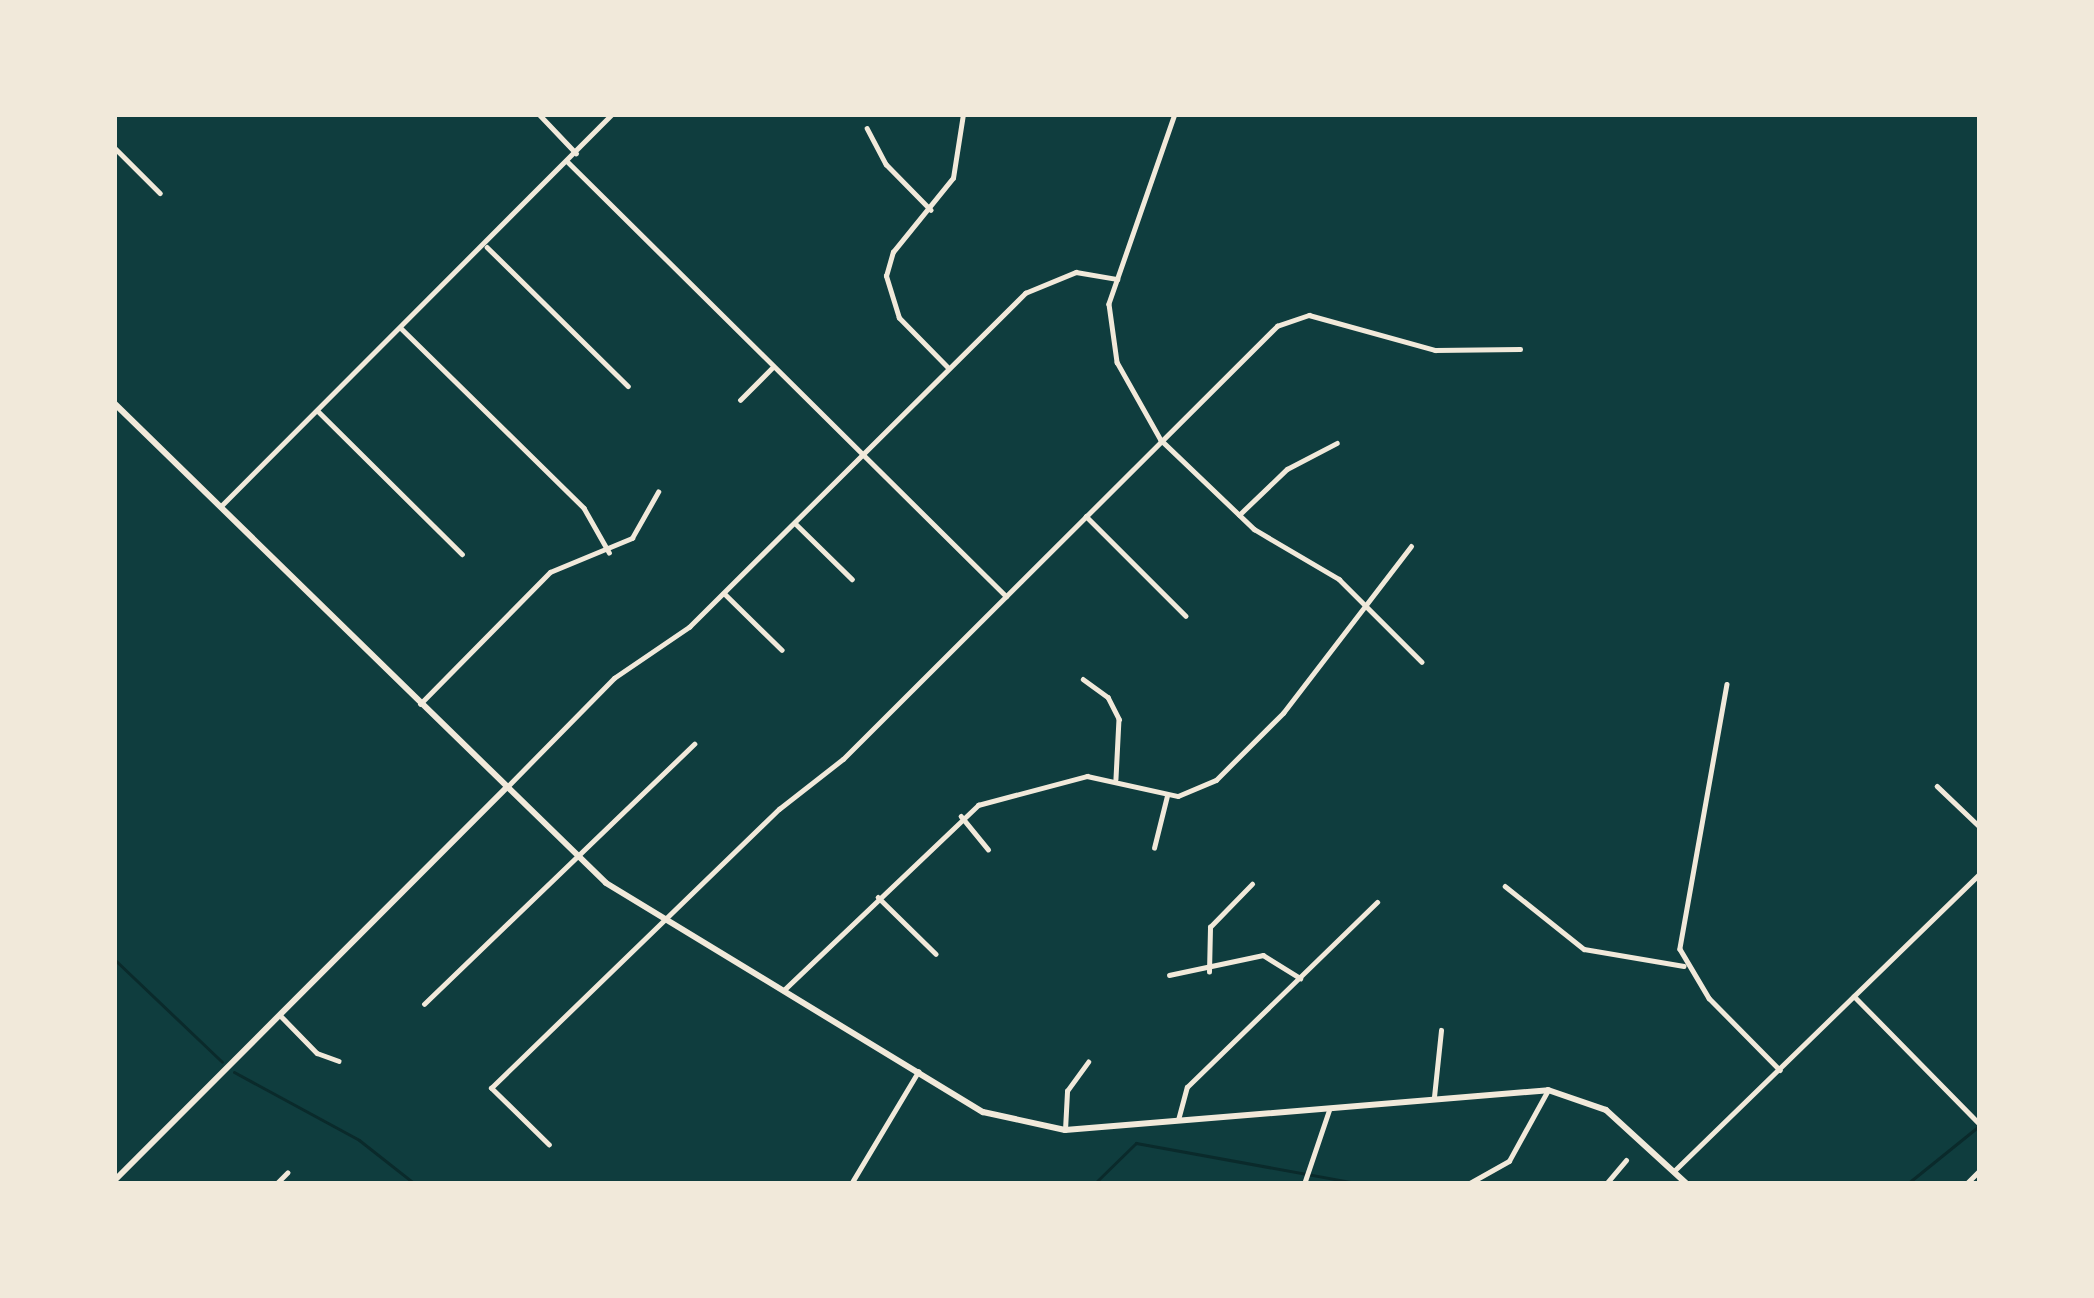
<!DOCTYPE html>
<html>
<head>
<meta charset="utf-8">
<style>
  body { margin:0 }
  #map { position:relative; width:2094px; height:1298px; overflow:hidden; background:#0f3d3e; font-family:"PT Serif",serif }
  div>[style] { position:absolute }
  .stream>* { height:3px; margin:-1.5px; padding:0 1.5px; transform-origin:1.5px; border-radius:1.5px; background:#0a2a2b }
  .minor>* { height:4.5px; margin:-2.25px; padding:0 2.25px; transform-origin:2.25px; border-radius:2.25px; background:#f1e9da }
  .tertiary>* { height:6px; margin:-3px; padding:0 3px; transform-origin:3px; border-radius:3px; background:#f1e9da }
  .secondary>* { height:6px; margin:-3px; padding:0 3px; transform-origin:3px; border-radius:3px; background:#f1e9da }
  span { translate:-50% -50%; white-space:nowrap; text-align:center; line-height:1.15; -webkit-text-stroke:12px #f1e9da; paint-order:stroke }
  .frame { position:absolute; inset:0; border:117px solid #f1e9da; pointer-events:none }
</style>
</head>
<body>
<div id="map">
  <div class="stream">
    <div style="left:114px;top:959px;width:149px;rotate:43.6deg"></div>
    <div style="left:234px;top:1072px;width:142px;rotate:28.5deg"></div>
    <div style="left:359px;top:1140px;width:71px;rotate:38.2deg"></div>
    <div style="left:1094px;top:1184px;width:59px;rotate:-44.3deg"></div>
    <div style="left:1136px;top:1143px;width:230px;rotate:10.3deg"></div>
    <div style="left:1693px;top:1184px;width:33px"></div>
    <div style="left:1907px;top:1184px;width:92px;rotate:-38.9deg"></div>
  </div>
  <div class="minor">
    <div style="left:539px;top:114px;width:54px;rotate:46.5deg"></div>
    <div style="left:1175px;top:114px;width:201px;rotate:109.2deg"></div>
    <div style="left:1109px;top:304px;width:59px;rotate:82.1deg"></div>
    <div style="left:1117px;top:362px;width:90px;rotate:60.6deg"></div>
    <div style="left:1161px;top:440px;width:129px;rotate:43.7deg"></div>
    <div style="left:1254px;top:529px;width:99px;rotate:30.5deg"></div>
    <div style="left:1339px;top:579px;width:117px;rotate:45deg"></div>
    <div style="left:867px;top:128px;width:41px;rotate:62.2deg"></div>
    <div style="left:886px;top:164px;width:64px;rotate:45.6deg"></div>
    <div style="left:114px;top:147px;width:65px;rotate:45deg"></div>
    <div style="left:568px;top:162px;width:617px;rotate:44.74deg"></div>
    <div style="left:487px;top:247px;width:198px;rotate:44.6deg"></div>
    <div style="left:402px;top:329px;width:255px;rotate:44.5deg"></div>
    <div style="left:584px;top:508px;width:51px;rotate:60.4deg"></div>
    <div style="left:948px;top:368px;width:70px;rotate:-134.4deg"></div>
    <div style="left:899px;top:318px;width:44px;rotate:-107.2deg"></div>
    <div style="left:886px;top:276px;width:25px;rotate:-74deg"></div>
    <div style="left:893px;top:252px;width:95px;rotate:-51deg"></div>
    <div style="left:953px;top:178px;width:65px;rotate:-81.1deg"></div>
    <div style="left:740px;top:400px;width:47px;rotate:-45deg"></div>
    <div style="left:318px;top:411px;width:203px;rotate:44.8deg"></div>
    <div style="left:222px;top:505px;width:552px;rotate:-45.07deg"></div>
    <div style="left:1239px;top:515px;width:66px;rotate:-43.8deg"></div>
    <div style="left:1287px;top:469px;width:56px;rotate:-27.5deg"></div>
    <div style="left:1086px;top:516px;width:141px;rotate:45deg"></div>
    <div style="left:795px;top:523px;width:80px;rotate:44.5deg"></div>
    <div style="left:724px;top:593px;width:81px;rotate:44.5deg"></div>
    <div style="left:1083px;top:679px;width:31px;rotate:36deg"></div>
    <div style="left:1108px;top:697px;width:25px;rotate:63deg"></div>
    <div style="left:1119px;top:719px;width:60px;rotate:92.9deg"></div>
    <div style="left:1727px;top:684px;width:269px;rotate:100.1deg"></div>
    <div style="left:1680px;top:949px;width:57px;rotate:59.4deg"></div>
    <div style="left:1709px;top:998px;width:101px;rotate:45.4deg"></div>
    <div style="left:420px;top:704px;width:185px;rotate:-45.4deg"></div>
    <div style="left:550px;top:572px;width:89px;rotate:-22.5deg"></div>
    <div style="left:632px;top:538px;width:53px;rotate:-60.5deg"></div>
    <div style="left:1937px;top:786px;width:59px;rotate:43.6deg"></div>
    <div style="left:506px;top:788px;width:154px;rotate:-45.5deg"></div>
    <div style="left:614px;top:678px;width:91px;rotate:-34.2deg"></div>
    <div style="left:689px;top:627px;width:474px;rotate:-44.8deg"></div>
    <div style="left:1025px;top:293px;width:55px;rotate:-22.4deg"></div>
    <div style="left:1076px;top:272px;width:42px;rotate:9.7deg"></div>
    <div style="left:961px;top:816px;width:43px;rotate:50.7deg"></div>
    <div style="left:1154px;top:848px;width:54px;rotate:-76deg"></div>
    <div style="left:1505px;top:886px;width:101px;rotate:38.6deg"></div>
    <div style="left:1584px;top:949px;width:101px;rotate:9.6deg"></div>
    <div style="left:878px;top:897px;width:81px;rotate:44.5deg"></div>
    <div style="left:1209px;top:972px;width:45px;rotate:-88.7deg"></div>
    <div style="left:1210px;top:927px;width:60px;rotate:-45.7deg"></div>
    <div style="left:1169px;top:975px;width:96px;rotate:-12deg"></div>
    <div style="left:1263px;top:955px;width:44px;rotate:31.9deg"></div>
    <div style="left:785px;top:989px;width:267px;rotate:-43.6deg"></div>
    <div style="left:978px;top:805px;width:113px;rotate:-14.9deg"></div>
    <div style="left:1087px;top:776px;width:93px;rotate:12.4deg"></div>
    <div style="left:1178px;top:796px;width:41px;rotate:-22.8deg"></div>
    <div style="left:1216px;top:780px;width:95px;rotate:-45deg"></div>
    <div style="left:1283px;top:713px;width:210px;rotate:-52.5deg"></div>
    <div style="left:1854px;top:996px;width:180px;rotate:45.5deg"></div>
    <div style="left:424px;top:1004px;width:375px;rotate:-43.9deg"></div>
    <div style="left:280px;top:1015px;width:53px;rotate:45.8deg"></div>
    <div style="left:317px;top:1053px;width:23px;rotate:20deg"></div>
    <div style="left:1434px;top:1097px;width:67px;rotate:-84deg"></div>
    <div style="left:1178px;top:1120px;width:34px;rotate:-75deg"></div>
    <div style="left:1187px;top:1087px;width:265px;rotate:-44.2deg"></div>
    <div style="left:1065px;top:1130px;width:39px;rotate:-87deg"></div>
    <div style="left:1067px;top:1091px;width:36px;rotate:-54deg"></div>
    <div style="left:549px;top:1145px;width:81px;rotate:-135.5deg"></div>
    <div style="left:491px;top:1088px;width:401px;rotate:-44.1deg"></div>
    <div style="left:779px;top:809px;width:81px;rotate:-38deg"></div>
    <div style="left:843px;top:759px;width:613px;rotate:-44.93deg"></div>
    <div style="left:1277px;top:326px;width:34px;rotate:-19deg"></div>
    <div style="left:1309px;top:315px;width:131px;rotate:15.5deg"></div>
    <div style="left:1435px;top:350px;width:85px;rotate:-0.7deg"></div>
    <div style="left:1674px;top:1171px;width:427px;rotate:-44.2deg"></div>
    <div style="left:276px;top:1184px;width:16px;rotate:-45deg"></div>
    <div style="left:851px;top:1184px;width:131px;rotate:-59.1deg"></div>
    <div style="left:1304px;top:1184px;width:78px;rotate:-71.3deg"></div>
    <div style="left:1468px;top:1184px;width:47px;rotate:-29.3deg"></div>
    <div style="left:1509px;top:1161px;width:79px;rotate:-61.2deg"></div>
    <div style="left:1606px;top:1184px;width:31px;rotate:-50deg"></div>
    <div style="left:1966px;top:1184px;width:20px;rotate:-45deg"></div>
  </div>
  <div class="tertiary">
    <div style="left:114px;top:1181px;width:555px;rotate:-45.07deg"></div>
  </div>
  <div class="secondary">
    <div style="left:114px;top:403px;width:687px;rotate:44.29deg"></div>
    <div style="left:606px;top:883px;width:441px;rotate:31.3deg"></div>
    <div style="left:983px;top:1112px;width:84px;rotate:12.4deg"></div>
    <div style="left:1065px;top:1130px;width:485px;rotate:-4.7deg"></div>
    <div style="left:1548px;top:1090px;width:61px;rotate:19deg"></div>
    <div style="left:1606px;top:1110px;width:110px;rotate:42.4deg"></div>
  </div>
  <div class="frame"></div>
</div>
</body>
</html>
